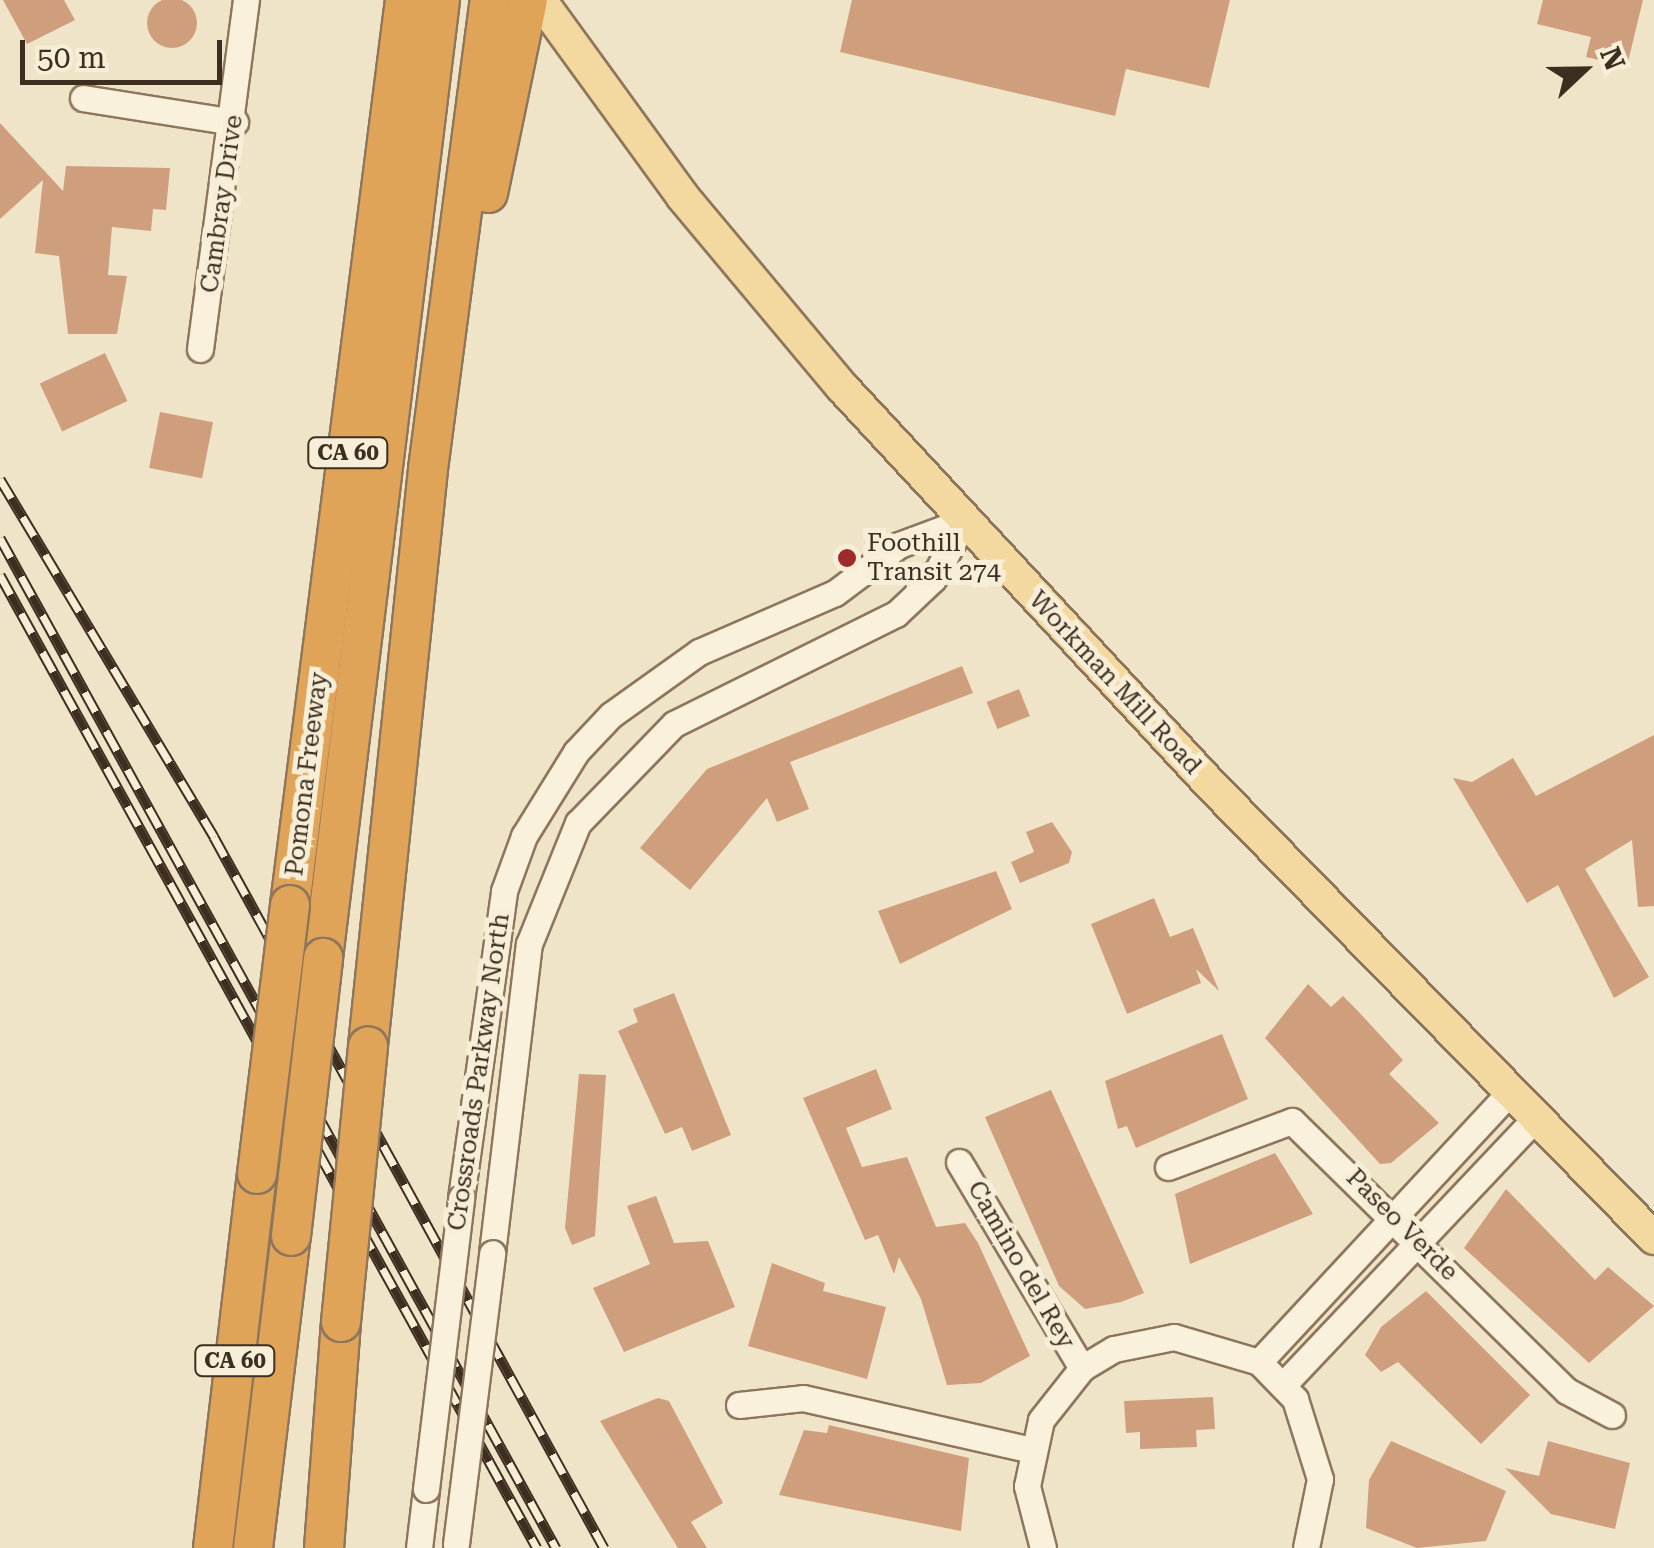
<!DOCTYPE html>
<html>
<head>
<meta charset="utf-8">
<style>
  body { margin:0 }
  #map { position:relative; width:1654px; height:1548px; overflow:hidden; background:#f0e4c8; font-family:"Roboto Serif",serif }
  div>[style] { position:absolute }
  .building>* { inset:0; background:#cf9f7d; transform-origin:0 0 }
  .round { border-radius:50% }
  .roads { filter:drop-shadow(2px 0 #8d765c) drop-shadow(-2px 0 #8d765c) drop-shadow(0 2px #8d765c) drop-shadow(0 -2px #8d765c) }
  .minor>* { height:25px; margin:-12.5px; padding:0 12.5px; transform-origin:12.5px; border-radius:12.5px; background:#faf1dc }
  .major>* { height:32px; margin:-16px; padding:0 16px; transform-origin:16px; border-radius:16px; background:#f3d9a0 }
  .highway>* { height:38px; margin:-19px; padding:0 19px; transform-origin:19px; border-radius:19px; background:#e0a458 }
  .rail>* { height:11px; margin-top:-5.5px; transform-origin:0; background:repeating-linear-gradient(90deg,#f7eed8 0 22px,#3d2e20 0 44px); box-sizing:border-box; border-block:2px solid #3d2e20 }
  .bridges { filter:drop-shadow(2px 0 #8d765c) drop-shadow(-2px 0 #8d765c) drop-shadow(0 2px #8d765c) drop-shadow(0 -2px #8d765c) }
  .minor-bridge>* { height:25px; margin:-12.5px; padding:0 12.5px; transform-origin:12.5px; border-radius:12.5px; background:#faf1dc }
  .highway-bridge>* { height:38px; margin:-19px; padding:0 19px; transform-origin:19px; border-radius:19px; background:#e0a458 }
  .dots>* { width:28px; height:28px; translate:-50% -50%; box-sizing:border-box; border:5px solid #f7eed8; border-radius:50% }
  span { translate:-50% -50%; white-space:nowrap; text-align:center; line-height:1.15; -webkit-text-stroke:10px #f7eed8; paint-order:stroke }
  .shield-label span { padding:2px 8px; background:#f7eed8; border:2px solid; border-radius:8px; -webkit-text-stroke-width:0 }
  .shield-label { font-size:22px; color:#3d2e20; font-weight:700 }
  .street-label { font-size:25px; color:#3d2e20 }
  .poi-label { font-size:25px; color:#3d2e20 }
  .left { translate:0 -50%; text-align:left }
  .north { position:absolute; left:1534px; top:20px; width:100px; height:100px; -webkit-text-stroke:8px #f7eed8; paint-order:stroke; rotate:68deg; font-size:28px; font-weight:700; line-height:40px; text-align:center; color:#3d2e20 }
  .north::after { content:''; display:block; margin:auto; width:35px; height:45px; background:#3d2e20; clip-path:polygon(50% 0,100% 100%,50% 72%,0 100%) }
  .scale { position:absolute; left:20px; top:40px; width:202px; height:45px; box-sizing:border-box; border:5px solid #3d2e20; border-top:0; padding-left:12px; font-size:30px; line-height:35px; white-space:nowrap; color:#3d2e20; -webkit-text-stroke:8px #f7eed8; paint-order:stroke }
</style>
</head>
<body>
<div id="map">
  <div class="building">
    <div class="round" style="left:147px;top:-2px;width:50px;height:50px"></div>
    <div style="clip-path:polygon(3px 0,64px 0,75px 20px,27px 44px)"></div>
    <div style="clip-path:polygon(852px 0,1230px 0,1209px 88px,1126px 69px,1115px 116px,840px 52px)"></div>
    <div style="clip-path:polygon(1543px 0,1643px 0,1627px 66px,1586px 57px,1591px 37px,1537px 24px)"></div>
    <div style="clip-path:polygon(0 123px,63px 191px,66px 166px,170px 168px,166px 210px,153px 209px,151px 231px,112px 227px,108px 275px,127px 276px,117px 334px,68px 334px,59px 256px,35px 253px,43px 180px,0 219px)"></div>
    <div style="left:105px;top:353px;width:53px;height:72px;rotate:65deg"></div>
    <div style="left:160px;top:412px;width:54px;height:57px;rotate:11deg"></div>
    <div style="clip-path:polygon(962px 666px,973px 693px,790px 762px,809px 809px,777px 822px,767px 798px,690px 890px,640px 848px,707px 769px)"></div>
    <div style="left:1019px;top:689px;width:29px;height:35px;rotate:68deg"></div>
    <div style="clip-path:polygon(1654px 735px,1654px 906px,1638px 907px,1632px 840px,1585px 869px,1649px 977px,1614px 998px,1558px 885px,1527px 903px,1453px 778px,1472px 782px,1513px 758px,1536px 796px)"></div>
    <div style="clip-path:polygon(1052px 822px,1072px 852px,1069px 863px,1020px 883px,1011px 862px,1034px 852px,1026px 832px)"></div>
    <div style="clip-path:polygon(996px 871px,1012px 909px,900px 964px,878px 911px)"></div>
    <div style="clip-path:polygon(1154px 898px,1170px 937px,1193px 928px,1219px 991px,1196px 969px,1201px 983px,1127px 1014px,1091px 924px)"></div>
    <div style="clip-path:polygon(1308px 984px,1331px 1007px,1343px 996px,1357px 1010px,1403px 1060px,1389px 1074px,1439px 1123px,1391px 1163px,1380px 1164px,1265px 1038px)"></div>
    <div style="clip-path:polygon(674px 993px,731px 1135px,692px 1151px,682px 1127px,665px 1134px,618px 1031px,638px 1022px,633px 1009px)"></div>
    <div style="clip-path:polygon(1222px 1034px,1248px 1099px,1136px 1148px,1127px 1126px,1118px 1129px,1105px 1081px)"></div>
    <div style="clip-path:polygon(876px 1069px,892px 1109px,846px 1128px,862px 1167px,907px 1157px,936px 1227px,965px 1223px,978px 1243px,1030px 1356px,981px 1383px,947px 1385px,921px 1299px,899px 1257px,894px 1274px,878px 1235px,865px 1240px,803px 1098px)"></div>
    <div style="clip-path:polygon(579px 1074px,606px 1075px,595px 1236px,572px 1245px,565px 1228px)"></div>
    <div style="clip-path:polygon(1051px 1090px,1144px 1293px,1121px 1302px,1085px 1309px,1059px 1286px,985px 1117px)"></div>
    <div style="clip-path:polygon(1275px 1153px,1313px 1214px,1190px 1264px,1175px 1194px)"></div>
    <div style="clip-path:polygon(1506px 1189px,1595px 1280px,1608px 1267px,1654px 1306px,1589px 1363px,1464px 1248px)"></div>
    <div style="clip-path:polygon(656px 1196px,674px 1243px,708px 1241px,735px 1307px,624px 1352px,593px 1288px,650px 1264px,627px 1206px)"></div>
    <div style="clip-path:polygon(772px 1263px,825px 1283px,823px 1291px,886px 1307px,867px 1379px,748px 1346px)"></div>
    <div style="clip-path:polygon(1426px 1291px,1530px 1395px,1481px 1444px,1398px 1362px,1381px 1372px,1365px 1355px,1381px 1327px)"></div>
    <div style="clip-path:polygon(1213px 1397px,1215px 1429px,1196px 1430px,1197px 1447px,1140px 1449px,1140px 1432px,1126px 1433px,1124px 1401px)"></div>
    <div style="clip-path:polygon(658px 1398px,669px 1401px,723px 1503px,691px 1522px,707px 1548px,678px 1548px,600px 1421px)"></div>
    <div style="clip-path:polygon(829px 1425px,969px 1458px,961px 1531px,779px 1495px,804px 1430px,827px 1433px)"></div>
    <div style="clip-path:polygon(1391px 1441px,1506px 1491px,1486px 1541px,1417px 1548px,1366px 1528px,1369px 1480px)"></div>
    <div style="clip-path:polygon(1548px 1441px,1630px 1463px,1615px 1529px,1551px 1514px,1505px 1468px,1539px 1476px)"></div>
  </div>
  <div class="roads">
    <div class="minor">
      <div style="left:83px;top:98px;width:154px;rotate:9deg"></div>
      <div style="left:200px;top:349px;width:352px;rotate:-82.5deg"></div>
      <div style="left:959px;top:1162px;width:240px;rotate:59.2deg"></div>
      <div style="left:1168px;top:1167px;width:132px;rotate:-20.4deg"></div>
      <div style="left:1292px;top:1121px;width:385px;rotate:44.5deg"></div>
      <div style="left:1567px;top:1391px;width:51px;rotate:28.1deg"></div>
      <div style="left:461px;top:1198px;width:310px;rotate:-82deg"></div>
      <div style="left:504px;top:891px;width:59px;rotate:-70deg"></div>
      <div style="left:524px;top:836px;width:99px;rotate:-58.2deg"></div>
      <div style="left:576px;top:752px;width:51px;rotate:-46.6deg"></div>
      <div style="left:611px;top:715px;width:108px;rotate:-35.6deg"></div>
      <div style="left:699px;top:652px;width:148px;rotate:-23.5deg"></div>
      <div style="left:835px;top:593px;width:80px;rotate:-36.9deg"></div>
      <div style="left:899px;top:545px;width:69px;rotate:-20.3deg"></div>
      <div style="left:492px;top:1253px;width:311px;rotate:-83.2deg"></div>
      <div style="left:529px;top:944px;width:131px;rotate:-68deg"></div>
      <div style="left:578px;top:823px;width:138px;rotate:-45.9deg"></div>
      <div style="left:674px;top:724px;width:248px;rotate:-26.4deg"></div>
      <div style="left:896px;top:614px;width:51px;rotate:-43.4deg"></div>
      <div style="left:933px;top:579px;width:66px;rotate:-61.9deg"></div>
      <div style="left:1259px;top:1362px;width:367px;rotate:-47.1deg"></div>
      <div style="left:1284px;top:1384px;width:365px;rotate:-46.6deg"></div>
      <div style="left:739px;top:1405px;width:64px;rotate:-6.2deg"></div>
      <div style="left:803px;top:1398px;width:234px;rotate:12.8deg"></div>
      <div style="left:419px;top:1548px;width:59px;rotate:-83.2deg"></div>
      <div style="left:1043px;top:1548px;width:64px;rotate:-104.5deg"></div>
      <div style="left:1027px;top:1486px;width:67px;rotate:-78deg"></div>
      <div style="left:1041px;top:1420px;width:66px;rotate:-51.7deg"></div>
      <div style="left:1082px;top:1368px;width:37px;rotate:-31deg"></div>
      <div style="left:1114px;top:1349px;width:61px;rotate:-11.3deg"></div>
      <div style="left:1174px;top:1337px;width:89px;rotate:16.4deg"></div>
      <div style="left:1259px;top:1362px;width:52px;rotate:45.8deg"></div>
      <div style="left:1295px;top:1399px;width:84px;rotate:72.6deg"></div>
      <div style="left:1320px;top:1479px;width:70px;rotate:101.5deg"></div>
    </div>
    <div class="major">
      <div style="left:540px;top:0;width:243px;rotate:54deg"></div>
      <div style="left:683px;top:197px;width:248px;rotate:50.1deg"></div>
      <div style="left:842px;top:387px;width:541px;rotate:47.17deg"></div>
      <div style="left:1210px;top:784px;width:635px;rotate:45.64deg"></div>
    </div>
    <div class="highway">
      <div style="left:488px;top:193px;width:197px;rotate:-78.3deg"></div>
      <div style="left:290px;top:905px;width:912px;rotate:-82.76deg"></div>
      <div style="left:323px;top:958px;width:965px;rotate:-83.04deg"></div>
      <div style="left:368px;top:1046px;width:580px;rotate:-84.06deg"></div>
      <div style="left:428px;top:469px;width:473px;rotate:-82.5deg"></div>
      <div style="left:213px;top:1548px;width:377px;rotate:-83.3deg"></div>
      <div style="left:253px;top:1548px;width:314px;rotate:-83.1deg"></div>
      <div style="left:324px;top:1548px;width:227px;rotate:-85.7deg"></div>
    </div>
  </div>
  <div class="rail">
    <div style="left:0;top:479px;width:417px;rotate:59.1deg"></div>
    <div style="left:214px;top:837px;width:811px;rotate:61.25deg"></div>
    <div style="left:0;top:538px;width:1153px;rotate:61.17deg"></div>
    <div style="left:0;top:575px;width:1111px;rotate:61.11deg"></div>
  </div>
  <div class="bridges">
    <div class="minor-bridge">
      <div style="left:426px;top:1489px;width:293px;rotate:-83.1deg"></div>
      <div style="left:456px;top:1544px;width:293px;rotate:-82.9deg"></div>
    </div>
    <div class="highway-bridge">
      <div style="left:257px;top:1174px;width:271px;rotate:-83deg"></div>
      <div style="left:291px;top:1236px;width:280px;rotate:-83.4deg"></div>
      <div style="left:341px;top:1322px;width:277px;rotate:-84.4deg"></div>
    </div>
  </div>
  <div class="dots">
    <div style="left:847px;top:558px;background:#9e2a2b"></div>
  </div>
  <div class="shield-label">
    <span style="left:348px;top:453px">CA 60</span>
    <span style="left:235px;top:1361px">CA 60</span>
  </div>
  <div class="street-label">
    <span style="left:222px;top:204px;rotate:-82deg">Cambray Drive</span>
    <span style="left:1115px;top:683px;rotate:47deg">Workman Mill Road</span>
    <span style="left:307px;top:774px;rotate:-83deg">Pomona Freeway</span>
    <span style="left:479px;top:1072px;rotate:-82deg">Crossroads Parkway North</span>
    <span style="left:1402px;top:1225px;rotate:45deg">Paseo Verde</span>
    <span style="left:1021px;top:1265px;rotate:60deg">Camino del Rey</span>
  </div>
  <div class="poi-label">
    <span class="left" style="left:867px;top:558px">Foothill<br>Transit 274</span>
  </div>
  <div class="north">N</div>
  <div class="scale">50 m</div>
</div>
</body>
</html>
